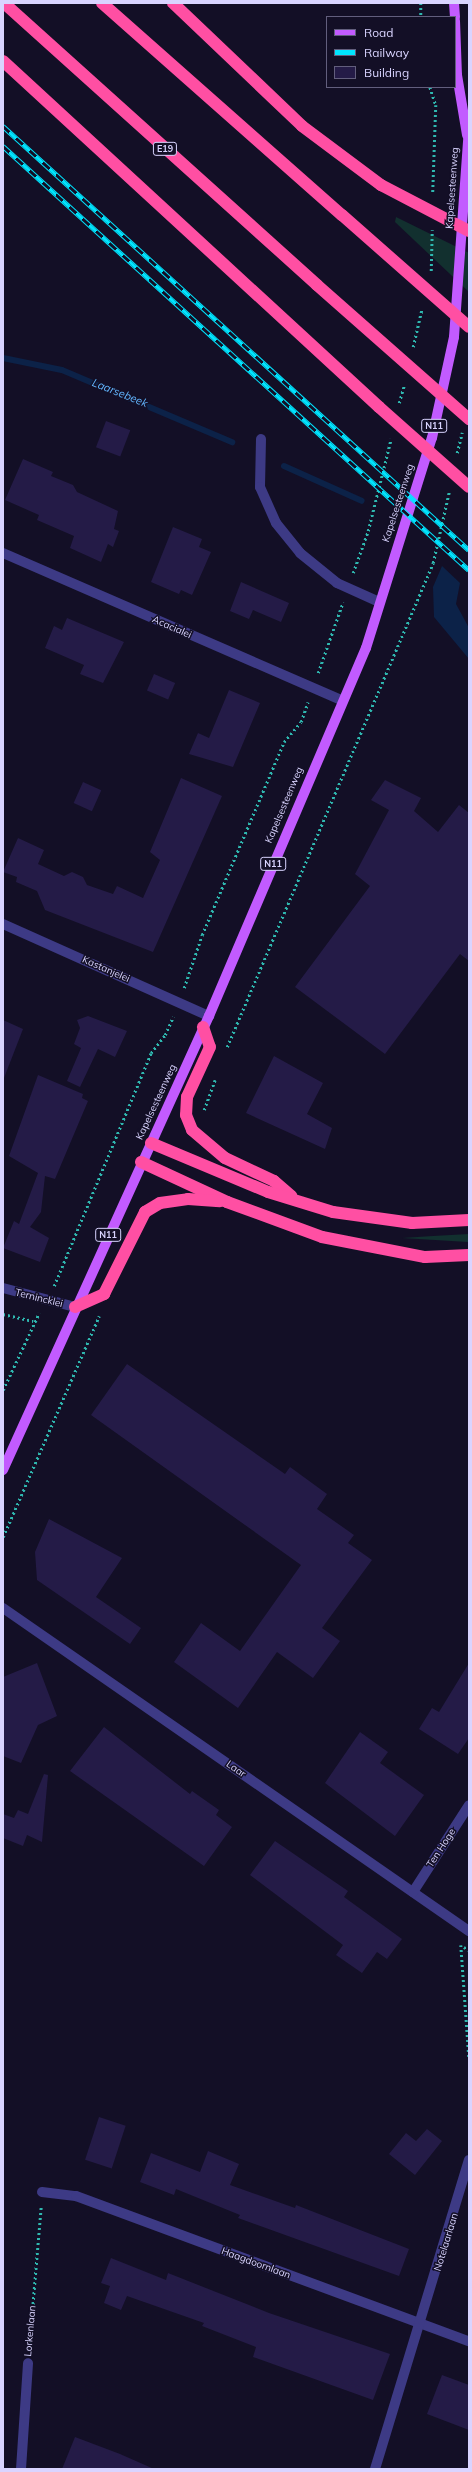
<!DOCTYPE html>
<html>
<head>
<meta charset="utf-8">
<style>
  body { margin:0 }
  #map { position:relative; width:472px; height:2472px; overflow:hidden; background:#130f26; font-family:Mulish,sans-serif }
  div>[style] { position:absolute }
  .green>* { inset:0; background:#12302f }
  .water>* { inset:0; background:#0c2248 }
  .stream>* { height:6px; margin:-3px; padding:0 3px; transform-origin:3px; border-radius:3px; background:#0c2248 }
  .building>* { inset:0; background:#241b47; transform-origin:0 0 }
  .path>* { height:2.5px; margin-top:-1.25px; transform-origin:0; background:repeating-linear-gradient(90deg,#2fb8b0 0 2px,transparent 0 5px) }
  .service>* { height:10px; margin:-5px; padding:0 5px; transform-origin:5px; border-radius:5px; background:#3d3a85 }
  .minor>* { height:10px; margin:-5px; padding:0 5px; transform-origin:5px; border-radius:5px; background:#3d3a85 }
  .primary>* { height:10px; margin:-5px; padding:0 5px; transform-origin:5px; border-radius:5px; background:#c25bff }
  .motorway>* { height:12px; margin:-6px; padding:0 6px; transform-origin:6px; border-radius:6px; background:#ff4fa3 }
  .rail>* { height:4.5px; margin-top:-2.25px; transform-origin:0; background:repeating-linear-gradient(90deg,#130f26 0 9px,#00e5ff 0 18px); box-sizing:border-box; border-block:1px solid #00e5ff }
  .motorway-bridge>* { height:12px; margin:-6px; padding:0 6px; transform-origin:6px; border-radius:6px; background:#ff4fa3 }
  span { translate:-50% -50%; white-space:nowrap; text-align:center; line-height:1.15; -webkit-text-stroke:3px #130f26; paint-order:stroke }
  .shield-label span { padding:1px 3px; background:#130f26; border:1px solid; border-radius:3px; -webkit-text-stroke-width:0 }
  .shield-label { font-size:9px; color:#d9d4ff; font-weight:700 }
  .street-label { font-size:10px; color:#d9d4ff }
  .water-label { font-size:11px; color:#62b6ff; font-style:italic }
  .frame { position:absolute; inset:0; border:4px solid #d9d4ff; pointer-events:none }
  .legend { position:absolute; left:326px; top:16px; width:130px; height:72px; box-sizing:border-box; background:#130f26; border:1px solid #625e7d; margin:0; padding:5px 7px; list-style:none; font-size:12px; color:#d9d4ff }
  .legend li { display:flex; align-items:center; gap:8px; height:20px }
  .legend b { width:20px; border:1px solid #625e7d }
</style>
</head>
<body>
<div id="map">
  <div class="green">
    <div style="clip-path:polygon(396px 217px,469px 253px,469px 292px,395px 222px)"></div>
    <div style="clip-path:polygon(469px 1234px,468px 1242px,402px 1238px,433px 1236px)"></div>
  </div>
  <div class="water">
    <div style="clip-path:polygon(442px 566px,460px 583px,456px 604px,469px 628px,469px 659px,434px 617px,433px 587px)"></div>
  </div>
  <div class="stream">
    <div style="left:3px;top:358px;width:60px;rotate:11.5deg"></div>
    <div style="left:62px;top:370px;width:185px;rotate:23deg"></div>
    <div style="left:284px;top:466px;width:85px;rotate:24.2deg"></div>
  </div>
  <div class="building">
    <div style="left:106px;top:421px;width:26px;height:28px;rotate:21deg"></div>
    <div style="clip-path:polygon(23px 459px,53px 472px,51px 476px,73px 485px,77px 492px,118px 511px,114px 529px,119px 531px,113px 547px,108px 544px,101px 562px,70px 548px,74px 536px,37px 520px,39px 515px,5px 500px)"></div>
    <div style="clip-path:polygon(173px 527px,202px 539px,199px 547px,211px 552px,192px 595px,181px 590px,179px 594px,151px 582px)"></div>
    <div style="clip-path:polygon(241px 582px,289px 603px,281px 622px,253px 610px,249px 619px,230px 611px)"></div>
    <div style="clip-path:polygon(67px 618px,124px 642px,103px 683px,80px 674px,84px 665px,45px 648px,54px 626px,62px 630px)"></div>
    <div style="left:154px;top:674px;width:23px;height:18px;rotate:23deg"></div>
    <div style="clip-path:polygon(229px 690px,260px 703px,233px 767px,189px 754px,198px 733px,209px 738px)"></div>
    <div style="clip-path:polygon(181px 778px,222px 796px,153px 952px,45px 910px,37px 891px,16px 882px,17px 877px,3px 872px,18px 838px,44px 850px,38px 864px,64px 876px,72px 872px,83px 877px,87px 885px,113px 894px,117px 886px,143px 898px,160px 860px,150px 852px)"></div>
    <div style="clip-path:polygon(385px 780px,421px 798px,414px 811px,438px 832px,459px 805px,469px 813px,469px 961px,460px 954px,385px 1054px,295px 987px,370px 886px,355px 874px,389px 810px,371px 800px)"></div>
    <div style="left:83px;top:782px;width:20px;height:23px;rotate:24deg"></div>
    <div style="clip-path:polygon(88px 1016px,127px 1031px,115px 1057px,98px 1049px,80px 1087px,67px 1081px,81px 1048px,74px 1044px,80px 1028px,77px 1020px)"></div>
    <div style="clip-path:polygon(3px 1020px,23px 1029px,4px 1078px,3px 1078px)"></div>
    <div style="clip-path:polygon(274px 1056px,323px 1083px,307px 1114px,332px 1128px,325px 1149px,246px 1113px)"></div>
    <div style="clip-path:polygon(38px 1075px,83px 1094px,82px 1098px,88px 1101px,55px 1179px,45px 1176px,41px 1212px,30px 1227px,49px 1238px,40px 1262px,3px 1248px,14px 1221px,19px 1224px,38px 1173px,9px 1156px)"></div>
    <div style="clip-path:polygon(127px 1364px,285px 1474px,290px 1467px,327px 1494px,317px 1509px,354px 1535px,348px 1543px,372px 1560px,322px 1628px,340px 1641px,313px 1678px,277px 1652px,238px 1708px,174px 1662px,201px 1623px,240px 1651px,301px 1565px,91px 1415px)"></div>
    <div style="clip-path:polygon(49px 1519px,122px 1558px,96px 1597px,141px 1628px,130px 1644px,37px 1580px,35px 1552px)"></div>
    <div style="clip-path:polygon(37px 1663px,57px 1716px,38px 1725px,21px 1763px,3px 1756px,3px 1677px)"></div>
    <div style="clip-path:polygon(469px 1663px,469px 1738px,458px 1754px,419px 1729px,432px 1708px,439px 1712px)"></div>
    <div style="clip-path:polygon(104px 1727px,190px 1794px,192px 1791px,219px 1810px,216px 1815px,232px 1827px,204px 1866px,70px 1771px)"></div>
    <div style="clip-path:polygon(360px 1732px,388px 1752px,380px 1763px,424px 1795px,395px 1836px,325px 1783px)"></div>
    <div style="clip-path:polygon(44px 1774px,48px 1775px,42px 1842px,27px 1835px,23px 1846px,3px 1838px,3px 1814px,14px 1818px,18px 1810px,28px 1814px)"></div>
    <div style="clip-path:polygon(275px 1841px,348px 1891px,344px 1897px,402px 1939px,387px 1959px,377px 1952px,362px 1973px,336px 1955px,343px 1945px,250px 1875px)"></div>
    <div style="left:99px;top:2117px;width:28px;height:45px;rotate:18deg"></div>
    <div style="clip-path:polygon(427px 2129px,442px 2141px,415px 2175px,389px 2154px,406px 2133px,416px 2141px)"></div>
    <div style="clip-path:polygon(208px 2151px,239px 2164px,230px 2185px,295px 2208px,296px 2205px,409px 2249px,399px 2276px,238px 2218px,240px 2215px,176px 2189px,174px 2195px,140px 2182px,151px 2153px,200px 2172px)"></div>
    <div style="clip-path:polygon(111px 2258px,166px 2280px,168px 2273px,269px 2313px,390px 2354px,373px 2400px,253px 2357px,256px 2347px,202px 2326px,204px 2323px,127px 2296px,121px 2310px,104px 2303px,110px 2286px,101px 2283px)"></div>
    <div style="clip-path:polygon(442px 2375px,469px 2385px,469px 2430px,427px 2414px)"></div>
    <div style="clip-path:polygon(75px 2437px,120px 2454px,154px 2469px,62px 2469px)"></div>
  </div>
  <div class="path">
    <div style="left:421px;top:3px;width:14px;rotate:90deg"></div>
    <div style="left:430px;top:87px;width:19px;rotate:72deg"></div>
    <div style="left:436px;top:105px;width:88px;rotate:92deg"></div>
    <div style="left:431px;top:271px;width:41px;rotate:-88.6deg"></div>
    <div style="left:413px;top:347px;width:39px;rotate:-77deg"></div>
    <div style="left:399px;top:403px;width:19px;rotate:-74deg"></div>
    <div style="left:457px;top:453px;width:21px;rotate:-76deg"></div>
    <div style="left:353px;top:573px;width:45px;rotate:-70.3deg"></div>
    <div style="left:368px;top:531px;width:95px;rotate:-76deg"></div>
    <div style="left:318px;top:673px;width:75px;rotate:-70.6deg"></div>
    <div style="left:184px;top:988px;width:56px;rotate:-71.2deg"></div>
    <div style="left:202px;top:935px;width:210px;rotate:-67deg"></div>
    <div style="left:284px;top:742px;width:26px;rotate:-50deg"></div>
    <div style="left:301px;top:722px;width:21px;rotate:-71deg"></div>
    <div style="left:227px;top:1047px;width:526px;rotate:-66.94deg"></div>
    <div style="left:433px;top:563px;width:73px;rotate:-77.3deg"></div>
    <div style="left:204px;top:1110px;width:32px;rotate:-70deg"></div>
    <div style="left:54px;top:1286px;width:252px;rotate:-67.4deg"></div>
    <div style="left:151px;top:1053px;width:23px;rotate:-52deg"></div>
    <div style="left:165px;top:1035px;width:20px;rotate:-66deg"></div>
    <div style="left:3px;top:1314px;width:31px;rotate:13deg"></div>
    <div style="left:3px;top:1390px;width:85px;rotate:-64.9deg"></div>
    <div style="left:3px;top:1537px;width:241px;rotate:-66.5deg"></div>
    <div style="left:461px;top:1945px;width:112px;rotate:85.9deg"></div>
    <div style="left:464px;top:1947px;width:6px;rotate:31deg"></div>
    <div style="left:29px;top:2349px;width:144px;rotate:-85.2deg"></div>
  </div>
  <div class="service">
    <div style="left:261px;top:439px;width:48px;rotate:91.2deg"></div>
    <div style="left:260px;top:487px;width:39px;rotate:66deg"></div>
    <div style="left:276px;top:523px;width:38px;rotate:51deg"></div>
    <div style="left:300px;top:553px;width:48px;rotate:39deg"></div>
    <div style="left:337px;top:583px;width:46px;rotate:24.3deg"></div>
  </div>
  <div class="minor">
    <div style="left:3px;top:553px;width:369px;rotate:23.5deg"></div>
    <div style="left:3px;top:924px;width:226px;rotate:24.1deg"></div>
    <div style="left:3px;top:1288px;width:74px;rotate:14.8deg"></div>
    <div style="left:3px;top:1608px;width:567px;rotate:34.73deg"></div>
    <div style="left:413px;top:1892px;width:103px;rotate:-57.2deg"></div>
    <div style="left:42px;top:2192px;width:34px;rotate:7deg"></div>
    <div style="left:76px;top:2196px;width:419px;rotate:20.3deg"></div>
    <div style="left:21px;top:2469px;width:106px;rotate:-86.2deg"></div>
    <div style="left:375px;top:2469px;width:323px;rotate:-73.1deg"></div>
  </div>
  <div class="primary">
    <div style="left:454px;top:3px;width:14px;rotate:86deg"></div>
    <div style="left:455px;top:21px;width:54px;rotate:87.9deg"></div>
    <div style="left:457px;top:75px;width:61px;rotate:80.5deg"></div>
    <div style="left:3px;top:1470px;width:499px;rotate:-65.6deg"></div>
    <div style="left:209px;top:1016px;width:400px;rotate:-66.9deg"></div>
    <div style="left:366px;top:648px;width:220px;rotate:-72.6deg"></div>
    <div style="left:432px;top:438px;width:103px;rotate:-77.7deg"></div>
    <div style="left:454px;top:337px;width:210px;rotate:-85.9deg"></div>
  </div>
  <div class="motorway">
    <div style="left:4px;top:3px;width:421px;rotate:42deg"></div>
    <div style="left:102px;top:3px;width:320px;rotate:41.5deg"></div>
    <div style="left:173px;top:3px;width:178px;rotate:43.6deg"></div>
    <div style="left:302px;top:126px;width:99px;rotate:36.8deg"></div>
    <div style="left:3px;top:61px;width:511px;rotate:42.62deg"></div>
    <div style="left:203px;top:1027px;width:21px;rotate:71deg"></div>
    <div style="left:210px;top:1047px;width:55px;rotate:114.7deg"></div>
    <div style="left:187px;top:1097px;width:18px;rotate:93deg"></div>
    <div style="left:186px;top:1115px;width:16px;rotate:68deg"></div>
    <div style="left:192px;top:1130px;width:43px;rotate:40.3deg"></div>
    <div style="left:225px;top:1158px;width:54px;rotate:25.1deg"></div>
    <div style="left:274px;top:1181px;width:23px;rotate:41deg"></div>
    <div style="left:151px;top:1143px;width:127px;rotate:22.7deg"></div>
    <div style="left:268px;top:1192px;width:68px;rotate:17.1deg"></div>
    <div style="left:333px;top:1212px;width:80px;rotate:7.9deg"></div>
    <div style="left:412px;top:1223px;width:57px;rotate:-3deg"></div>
    <div style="left:141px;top:1162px;width:95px;rotate:24.9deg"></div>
    <div style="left:227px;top:1202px;width:101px;rotate:20.2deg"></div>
    <div style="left:322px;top:1237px;width:105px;rotate:11deg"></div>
    <div style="left:425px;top:1257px;width:44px;rotate:-2.6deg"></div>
    <div style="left:75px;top:1307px;width:32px;rotate:-24deg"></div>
    <div style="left:104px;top:1294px;width:92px;rotate:-63.4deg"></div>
    <div style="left:145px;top:1212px;width:17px;rotate:-31deg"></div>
    <div style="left:160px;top:1203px;width:28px;rotate:-8deg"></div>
    <div style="left:188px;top:1199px;width:32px;rotate:4deg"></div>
  </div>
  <div class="rail">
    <div style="left:3px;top:126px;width:630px;rotate:42.3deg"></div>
    <div style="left:3px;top:146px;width:630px;rotate:42.3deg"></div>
  </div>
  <div class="motorway-bridge">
    <div style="left:381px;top:185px;width:99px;rotate:27.6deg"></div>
    <div style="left:342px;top:215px;width:169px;rotate:41.4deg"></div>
    <div style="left:317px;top:285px;width:203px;rotate:41.4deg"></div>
    <div style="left:379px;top:407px;width:120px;rotate:41.6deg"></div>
  </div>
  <div class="shield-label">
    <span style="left:165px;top:149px">E19</span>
    <span style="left:434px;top:426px">N11</span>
    <span style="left:273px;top:864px">N11</span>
    <span style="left:108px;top:1235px">N11</span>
  </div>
  <div class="street-label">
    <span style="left:452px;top:188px;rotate:-86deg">Kapelsesteenweg</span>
    <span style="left:398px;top:503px;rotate:-72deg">Kapelsesteenweg</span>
    <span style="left:172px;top:627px;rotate:24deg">Acacialei</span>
    <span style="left:284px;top:805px;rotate:-67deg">Kapelsesteenweg</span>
    <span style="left:106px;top:969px;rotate:24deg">Kastanjelei</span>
    <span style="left:156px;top:1102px;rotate:-65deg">Kapelsesteenweg</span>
    <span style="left:39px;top:1298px;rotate:14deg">Ternincklei</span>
    <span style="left:236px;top:1769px;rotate:35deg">Laar</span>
    <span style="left:441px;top:1848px;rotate:-57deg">Ten Hoge</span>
    <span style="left:446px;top:2242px;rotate:-73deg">Notelaarlaan</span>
    <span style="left:256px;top:2263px;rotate:20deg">Haagdoornlaan</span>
    <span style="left:30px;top:2331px;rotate:-85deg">Lorkenlaan</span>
  </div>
  <div class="water-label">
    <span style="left:120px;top:393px;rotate:22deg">Laarsebeek</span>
  </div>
  <div class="frame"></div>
  <ul class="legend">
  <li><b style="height:5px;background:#c25bff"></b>Road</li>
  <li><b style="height:5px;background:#00e5ff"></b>Railway</li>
  <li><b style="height:11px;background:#241b47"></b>Building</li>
  </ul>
</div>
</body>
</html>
